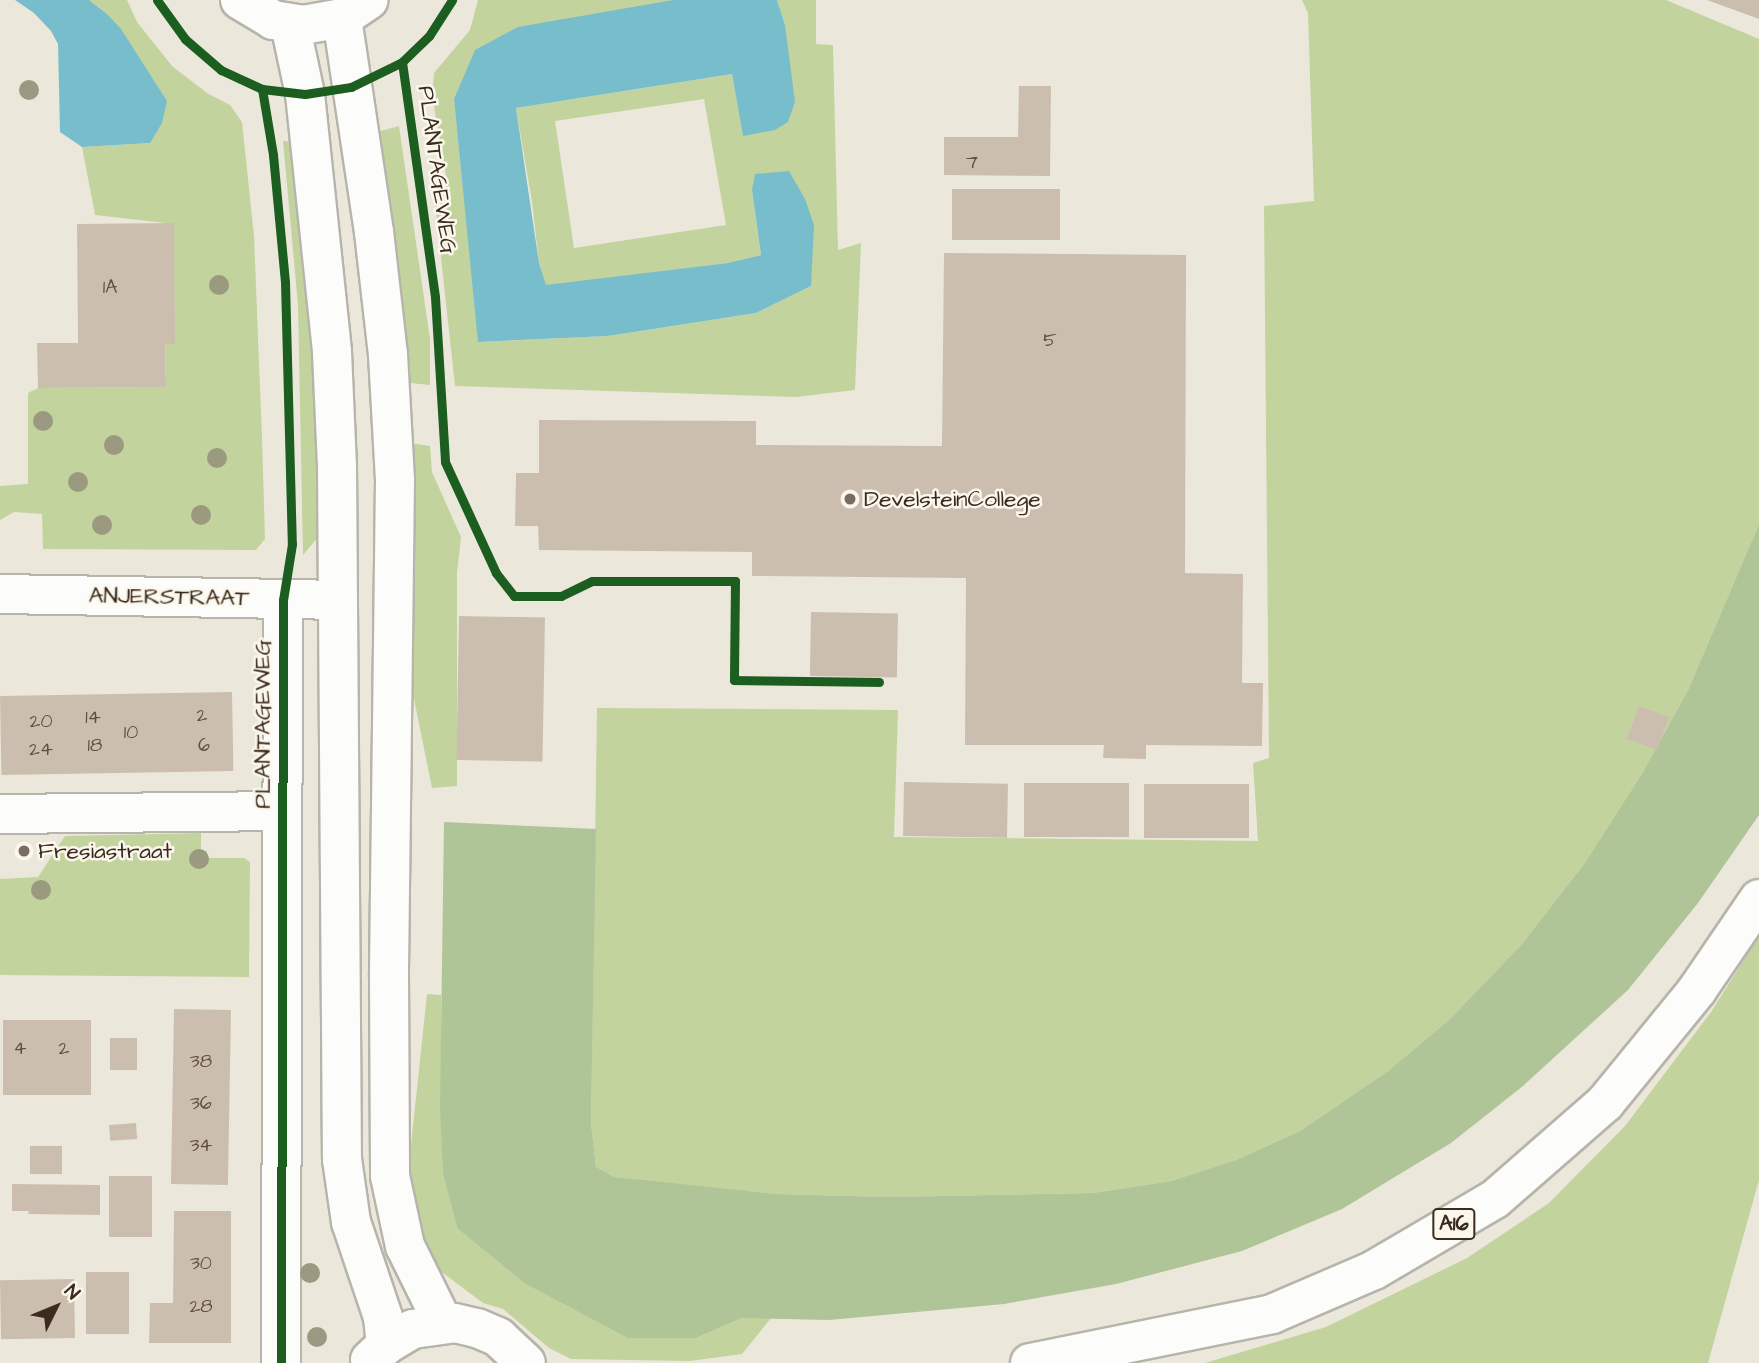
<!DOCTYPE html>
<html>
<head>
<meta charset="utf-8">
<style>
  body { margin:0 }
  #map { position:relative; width:1759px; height:1363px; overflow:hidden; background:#ebe8db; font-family:"Architects Daughter",sans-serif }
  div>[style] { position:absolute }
  .green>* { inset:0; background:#c2d39d }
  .forest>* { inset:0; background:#b0c597 }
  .water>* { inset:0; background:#78bdcc }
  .building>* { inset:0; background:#ccbeaf; transform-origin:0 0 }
  .roads { filter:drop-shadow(2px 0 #b7b4ab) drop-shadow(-2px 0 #b7b4ab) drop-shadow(0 2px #b7b4ab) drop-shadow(0 -2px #b7b4ab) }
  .minor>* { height:38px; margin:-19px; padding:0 19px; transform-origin:19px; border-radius:19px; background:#fcfcfa }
  .major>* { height:38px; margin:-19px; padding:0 19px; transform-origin:19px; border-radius:19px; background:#fcfcfa }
  .highway>* { height:38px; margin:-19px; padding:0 19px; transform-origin:19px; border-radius:19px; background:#fcfcfa }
  .cycleway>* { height:9px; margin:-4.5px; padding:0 4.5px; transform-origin:4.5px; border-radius:4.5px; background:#1b5e20 }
  .trees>* { width:20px; height:20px; margin:-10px; border-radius:50%; background:#9b9980 }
  .dots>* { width:19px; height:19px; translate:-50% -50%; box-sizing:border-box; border:4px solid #fbf7ec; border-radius:50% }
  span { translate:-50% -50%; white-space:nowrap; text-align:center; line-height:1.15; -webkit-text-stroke:5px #fbf7ec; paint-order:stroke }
  .number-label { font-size:19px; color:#5f4f42 }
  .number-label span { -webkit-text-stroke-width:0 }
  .shield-label span { padding:2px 5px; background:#fbf7ec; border:2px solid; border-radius:5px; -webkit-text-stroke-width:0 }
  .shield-label { font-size:21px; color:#3b2a1e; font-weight:700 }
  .street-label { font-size:23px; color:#3b2a1e }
  .poi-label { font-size:23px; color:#3b2a1e }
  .left { translate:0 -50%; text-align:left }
  .north { position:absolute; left:21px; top:1272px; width:70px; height:70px; -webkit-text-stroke:5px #fbf7ec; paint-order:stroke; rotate:47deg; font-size:19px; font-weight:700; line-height:28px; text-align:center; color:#3b2a1e }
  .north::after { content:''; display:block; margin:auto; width:24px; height:32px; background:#3b2a1e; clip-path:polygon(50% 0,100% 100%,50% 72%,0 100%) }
</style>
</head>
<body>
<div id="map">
  <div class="green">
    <div style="clip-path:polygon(89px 0,127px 0,137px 22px,172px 66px,207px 93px,230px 105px,242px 122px,254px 236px,262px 437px,265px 539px,256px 550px,43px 549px,42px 514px,14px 512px,0 520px,0 486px,28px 484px,28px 393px,38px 388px,166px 387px,165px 344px,174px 224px,95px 215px,82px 147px,150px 143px,107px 14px)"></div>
    <div style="clip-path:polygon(evenodd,478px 0,673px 0,660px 3px,454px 99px,479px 342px,608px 336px,756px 313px,811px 286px,752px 190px,761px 255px,728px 263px,546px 286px,539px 263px,532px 202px,516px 108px,732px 74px,743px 135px,785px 25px,777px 0,816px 0,816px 44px,833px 45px,838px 250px,861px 243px,855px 390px,796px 397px,455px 386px,433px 184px,447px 182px,432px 95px,434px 73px,470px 30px,478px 0,704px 99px,726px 225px,574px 248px,555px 121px,704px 99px)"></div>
    <div style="clip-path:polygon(1302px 0,1666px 0,1759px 39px,1759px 524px,1688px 690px,1643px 772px,1584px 864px,1521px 945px,1449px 1020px,1388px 1071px,1300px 1131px,1236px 1160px,1171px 1181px,1093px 1193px,888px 1197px,777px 1194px,673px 1185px,615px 1177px,596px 1167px,591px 1123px,597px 708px,898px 710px,894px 837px,1258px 841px,1253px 763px,1269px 758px,1264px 206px,1314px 201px,1308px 13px)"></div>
    <div style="clip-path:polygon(399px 126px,430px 339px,430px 385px,410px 383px,399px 274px,377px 132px)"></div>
    <div style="clip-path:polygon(283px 141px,297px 142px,317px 306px,319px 536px,303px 555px,298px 305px)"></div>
    <div style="clip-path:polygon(410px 443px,430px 446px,432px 472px,461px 537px,457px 573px,457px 786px,432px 788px,411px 684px)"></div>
    <div style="clip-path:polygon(201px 833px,201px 850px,207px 851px,207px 858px,244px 858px,250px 862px,249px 977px,0 975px,0 879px,38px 877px,65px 836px)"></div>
    <div style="clip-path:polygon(1759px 936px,1759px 1180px,1708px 1363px,1205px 1363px,1326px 1327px,1467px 1258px,1549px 1203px,1625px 1126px,1711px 1012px)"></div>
    <div style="clip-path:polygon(427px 994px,441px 995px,443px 1174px,457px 1228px,696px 1338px,742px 1318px,771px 1318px,742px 1354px,690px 1361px,571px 1359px,549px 1348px,503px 1309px,483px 1303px,439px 1270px,426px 1247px,418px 1220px,409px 1164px)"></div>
  </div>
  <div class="forest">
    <div style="clip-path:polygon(1759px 524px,1759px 815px,1698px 903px,1628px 990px,1523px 1086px,1451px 1143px,1342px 1209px,1242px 1251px,1116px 1284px,1004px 1304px,829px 1320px,742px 1318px,696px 1338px,628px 1338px,526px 1284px,457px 1228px,443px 1174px,440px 1107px,444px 822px,596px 829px,591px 1123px,596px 1167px,615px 1177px,777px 1194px,888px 1197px,1093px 1193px,1171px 1181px,1236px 1160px,1300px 1131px,1388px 1071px,1449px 1020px,1521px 945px,1584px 864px,1643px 772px,1688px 690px)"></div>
  </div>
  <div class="water">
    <div style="clip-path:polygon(15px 0,89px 0,107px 14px,121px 29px,167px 101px,162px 123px,150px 143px,82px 147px,60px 132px,58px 44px,51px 31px,34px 13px)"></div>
    <div style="clip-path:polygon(673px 0,777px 0,785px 25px,795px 102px,788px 122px,775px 130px,743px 136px,732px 74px,516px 108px,539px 263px,546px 285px,728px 263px,761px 255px,752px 190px,755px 174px,789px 171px,805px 199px,814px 225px,811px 286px,756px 313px,608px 336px,478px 342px,454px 99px,475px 50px,518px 27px)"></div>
  </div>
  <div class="building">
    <div style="clip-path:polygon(1707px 0,1759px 0,1759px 19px)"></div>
    <div style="clip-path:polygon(1019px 86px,1051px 86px,1050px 176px,944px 175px,944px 137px,1018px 137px)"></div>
    <div style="left:952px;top:189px;width:108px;height:51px"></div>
    <div style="clip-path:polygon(174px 223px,175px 344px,165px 344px,166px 387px,38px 388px,37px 343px,78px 343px,77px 224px)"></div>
    <div style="clip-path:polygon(944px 253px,1186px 255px,1185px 573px,1243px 574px,1242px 683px,1263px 683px,1262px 746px,1146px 745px,1146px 759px,1103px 758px,1104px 745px,965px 745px,966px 578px,752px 576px,752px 552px,539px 550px,538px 526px,515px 526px,516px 473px,539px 473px,539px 420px,756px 421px,756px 445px,942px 446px)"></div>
    <div style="left:811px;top:612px;width:87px;height:64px;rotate:1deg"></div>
    <div style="left:459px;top:616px;width:86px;height:144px;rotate:1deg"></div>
    <div style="left:232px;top:692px;width:79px;height:232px;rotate:89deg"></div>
    <div style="left:1639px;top:706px;width:32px;height:35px;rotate:20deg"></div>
    <div style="left:904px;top:782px;width:104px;height:54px;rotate:1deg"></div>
    <div style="left:1024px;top:783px;width:105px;height:54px"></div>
    <div style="left:1144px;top:784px;width:105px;height:54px"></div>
    <div style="left:174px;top:1009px;width:57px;height:175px;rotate:1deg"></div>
    <div style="left:3px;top:1020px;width:88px;height:75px"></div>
    <div style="left:110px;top:1038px;width:27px;height:32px"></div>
    <div style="left:136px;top:1123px;width:16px;height:27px;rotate:86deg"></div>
    <div style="left:30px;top:1146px;width:32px;height:28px"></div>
    <div style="left:109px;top:1176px;width:43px;height:61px"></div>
    <div style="clip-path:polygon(12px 1184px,100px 1185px,100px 1215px,28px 1214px,29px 1211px,12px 1211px)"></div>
    <div style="clip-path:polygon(174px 1211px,231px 1211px,231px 1343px,149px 1343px,150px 1303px,173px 1303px)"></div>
    <div style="left:86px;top:1272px;width:43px;height:62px"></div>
    <div style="left:74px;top:1279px;width:59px;height:74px;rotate:89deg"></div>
  </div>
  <div class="roads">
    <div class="minor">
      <div style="left:0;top:594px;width:338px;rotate:1deg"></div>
      <div style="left:0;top:814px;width:282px;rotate:-0.6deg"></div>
      <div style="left:281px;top:1363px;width:763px;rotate:-89.85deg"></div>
    </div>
    <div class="major">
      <div style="left:240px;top:0;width:39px;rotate:31deg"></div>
      <div style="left:273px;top:20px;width:30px;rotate:9deg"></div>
      <div style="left:303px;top:25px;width:40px;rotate:-10deg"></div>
      <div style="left:342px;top:18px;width:32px;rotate:-34deg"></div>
      <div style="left:342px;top:18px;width:216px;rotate:81.5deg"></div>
      <div style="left:374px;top:232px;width:124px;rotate:83.5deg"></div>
      <div style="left:388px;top:355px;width:124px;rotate:86.8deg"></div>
      <div style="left:395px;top:479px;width:498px;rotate:90.7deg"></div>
      <div style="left:389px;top:977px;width:199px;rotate:89.7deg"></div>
      <div style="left:390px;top:1176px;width:72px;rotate:77.9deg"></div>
      <div style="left:405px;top:1246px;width:86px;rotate:63.7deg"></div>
      <div style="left:290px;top:24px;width:72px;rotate:77.9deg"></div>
      <div style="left:305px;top:94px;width:259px;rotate:84deg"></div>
      <div style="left:332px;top:352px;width:114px;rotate:87.5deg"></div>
      <div style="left:337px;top:466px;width:693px;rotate:89.59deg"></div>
      <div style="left:342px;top:1159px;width:64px;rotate:81.9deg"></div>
      <div style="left:351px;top:1222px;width:100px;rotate:71.4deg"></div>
      <div style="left:383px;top:1317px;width:28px;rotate:84deg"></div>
      <div style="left:370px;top:1360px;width:22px;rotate:-43deg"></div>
      <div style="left:386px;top:1345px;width:31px;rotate:-31deg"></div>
      <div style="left:413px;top:1329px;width:42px;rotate:-8.1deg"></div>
      <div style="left:455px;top:1323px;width:23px;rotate:13deg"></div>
      <div style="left:477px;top:1328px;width:23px;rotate:23deg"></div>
      <div style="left:498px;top:1337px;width:38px;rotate:43deg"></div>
    </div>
    <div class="highway">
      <div style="left:1030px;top:1363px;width:247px;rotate:-11.4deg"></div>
      <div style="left:1272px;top:1314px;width:111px;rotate:-23.3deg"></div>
      <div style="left:1374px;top:1270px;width:140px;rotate:-30.4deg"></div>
      <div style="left:1495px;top:1199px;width:146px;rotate:-41.1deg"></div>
      <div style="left:1605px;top:1103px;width:146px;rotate:-50.8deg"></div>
      <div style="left:1697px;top:990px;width:110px;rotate:-55.7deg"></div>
    </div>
  </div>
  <div class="cycleway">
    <div style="left:157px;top:0;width:48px;rotate:54.3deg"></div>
    <div style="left:185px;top:39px;width:48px;rotate:40.7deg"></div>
    <div style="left:221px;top:70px;width:45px;rotate:24.9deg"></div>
    <div style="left:262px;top:89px;width:43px;rotate:6.6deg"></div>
    <div style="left:305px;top:94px;width:47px;rotate:-8.7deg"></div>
    <div style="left:351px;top:87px;width:57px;rotate:-26.1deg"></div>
    <div style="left:402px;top:62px;width:37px;rotate:-44deg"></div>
    <div style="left:429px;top:36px;width:43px;rotate:-57.4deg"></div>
    <div style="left:402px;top:62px;width:237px;rotate:82deg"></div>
    <div style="left:435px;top:297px;width:165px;rotate:86.5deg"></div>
    <div style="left:445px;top:462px;width:122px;rotate:65.3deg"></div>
    <div style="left:496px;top:573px;width:29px;rotate:52deg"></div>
    <div style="left:514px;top:596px;width:47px"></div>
    <div style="left:561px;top:596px;width:34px;rotate:-26deg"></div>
    <div style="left:592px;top:581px;width:143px"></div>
    <div style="left:735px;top:581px;width:99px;rotate:90.6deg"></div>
    <div style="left:734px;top:680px;width:145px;rotate:0.8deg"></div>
    <div style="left:262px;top:89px;width:67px;rotate:80.5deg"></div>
    <div style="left:273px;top:155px;width:128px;rotate:84.6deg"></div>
    <div style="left:285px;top:282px;width:262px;rotate:88.5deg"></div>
    <div style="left:292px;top:544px;width:57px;rotate:99.1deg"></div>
    <div style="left:283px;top:600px;width:763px;rotate:90.15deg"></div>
  </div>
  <div class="trees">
    <div style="left:29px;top:90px"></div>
    <div style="left:219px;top:285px"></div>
    <div style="left:43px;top:421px"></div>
    <div style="left:114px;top:445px"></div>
    <div style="left:217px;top:458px"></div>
    <div style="left:78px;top:482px"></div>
    <div style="left:201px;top:515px"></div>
    <div style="left:102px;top:525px"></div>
    <div style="left:199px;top:859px"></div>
    <div style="left:41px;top:890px"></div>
    <div style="left:310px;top:1273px"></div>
    <div style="left:317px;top:1337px"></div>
  </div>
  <div class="dots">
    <div style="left:850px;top:499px;background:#796c60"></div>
    <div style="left:24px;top:851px;background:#796c60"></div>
  </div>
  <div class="number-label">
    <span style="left:972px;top:163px">7</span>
    <span style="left:110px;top:288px">1A</span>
    <span style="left:1050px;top:341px">5</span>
    <span style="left:202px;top:716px">2</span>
    <span style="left:93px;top:718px">14</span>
    <span style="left:41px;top:722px">20</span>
    <span style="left:131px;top:733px">10</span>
    <span style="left:95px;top:746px">18</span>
    <span style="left:204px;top:746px">6</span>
    <span style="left:41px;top:750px">24</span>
    <span style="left:20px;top:1049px">4</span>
    <span style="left:64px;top:1049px">2</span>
    <span style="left:201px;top:1062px">38</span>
    <span style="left:201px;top:1104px">36</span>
    <span style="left:201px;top:1146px">34</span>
    <span style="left:201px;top:1264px">30</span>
    <span style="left:201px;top:1307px">28</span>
  </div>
  <div class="shield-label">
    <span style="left:1454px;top:1224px">A16</span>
  </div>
  <div class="street-label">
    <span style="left:437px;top:170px;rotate:82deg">PLANTAGEWEG</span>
    <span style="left:169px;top:597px;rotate:1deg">ANJERSTRAAT</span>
    <span style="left:263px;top:724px;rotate:-90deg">PLANTAGEWEG</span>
  </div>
  <div class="poi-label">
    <span class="left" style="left:864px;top:499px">DevelsteinCollege</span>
    <span class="left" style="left:38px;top:851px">Fresiastraat</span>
  </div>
  <div class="north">N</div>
</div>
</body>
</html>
